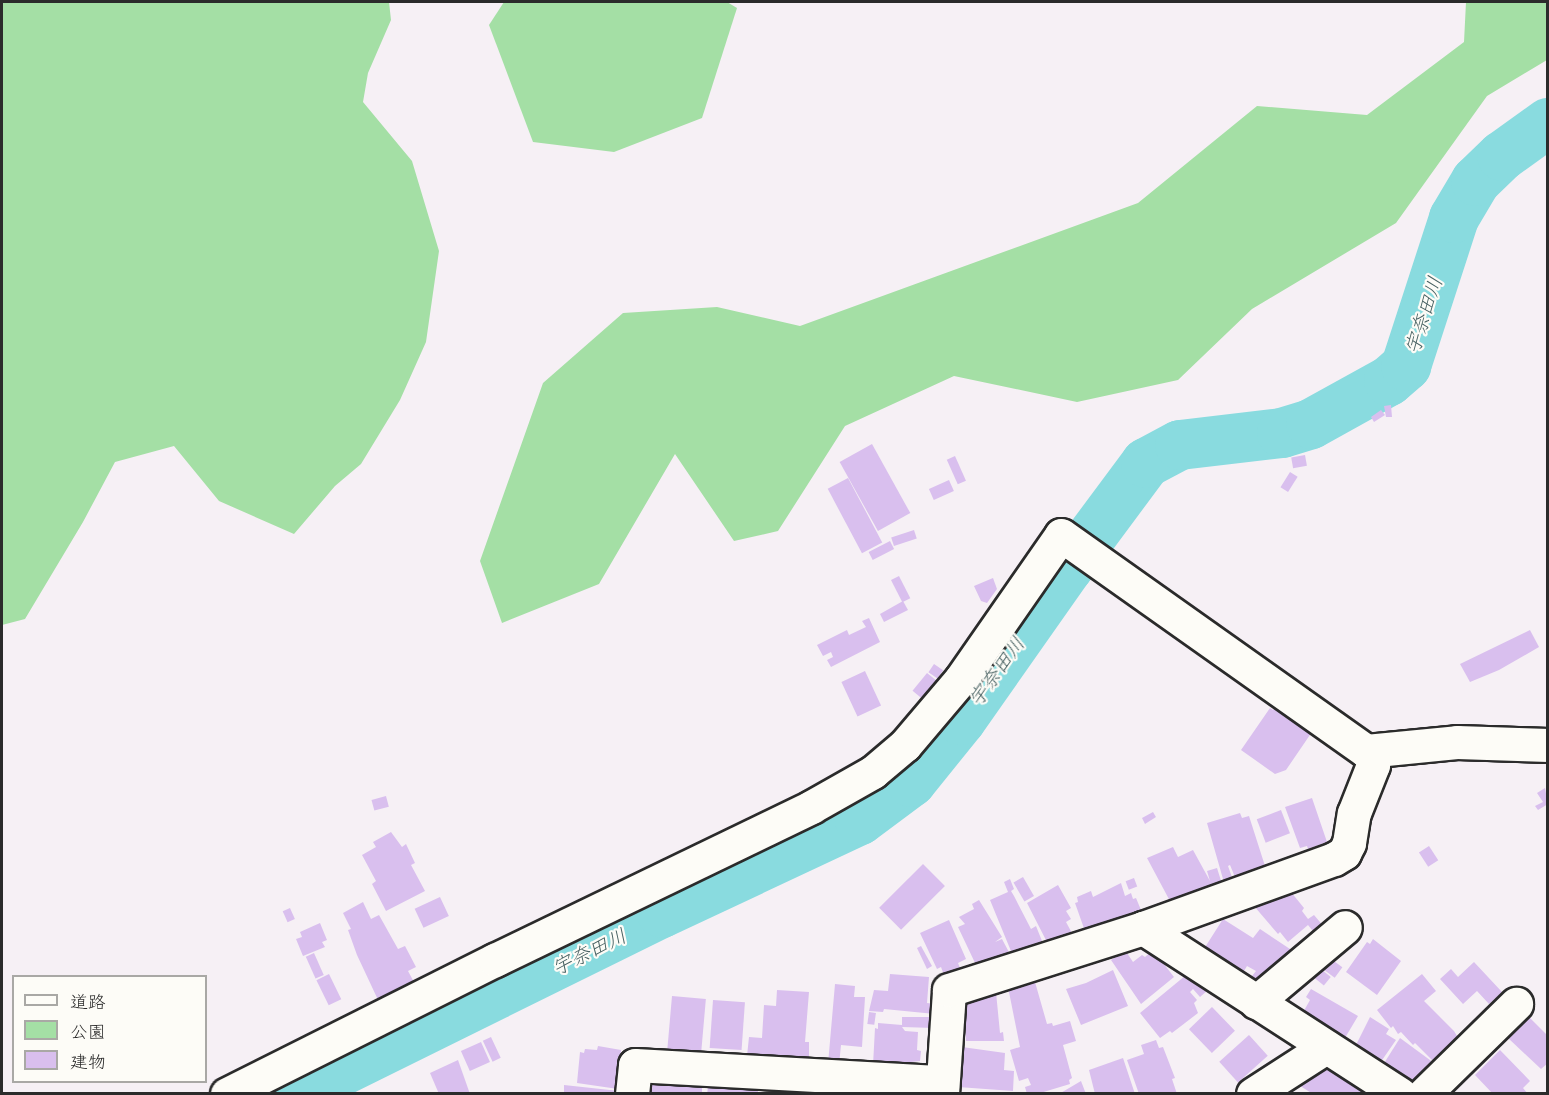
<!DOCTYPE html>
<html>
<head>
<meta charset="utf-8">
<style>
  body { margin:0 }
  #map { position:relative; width:1549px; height:1095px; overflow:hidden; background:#f6f0f5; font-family:"Playpen Sans","Klee One",sans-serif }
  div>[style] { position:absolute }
  .green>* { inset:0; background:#a4dfa5 }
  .river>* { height:50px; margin:-25px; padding:0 25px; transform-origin:25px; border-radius:25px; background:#89dbdf }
  .building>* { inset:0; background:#d9bfee; transform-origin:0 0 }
  .roads { filter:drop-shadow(2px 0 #2b2b2b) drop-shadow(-2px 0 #2b2b2b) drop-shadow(0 2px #2b2b2b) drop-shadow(0 -2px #2b2b2b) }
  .minor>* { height:33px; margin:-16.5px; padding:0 16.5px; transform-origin:16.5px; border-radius:16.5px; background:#fdfcf7 }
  span { translate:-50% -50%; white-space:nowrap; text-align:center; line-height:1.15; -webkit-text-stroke:4.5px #fdfcf7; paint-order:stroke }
  .water-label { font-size:20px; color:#476061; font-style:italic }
  .frame { position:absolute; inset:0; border:3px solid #2b2b2b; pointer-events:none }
  .legend { position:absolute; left:12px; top:975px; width:195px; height:108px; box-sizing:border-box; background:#fdfcf7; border:2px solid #a9a8a5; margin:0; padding:8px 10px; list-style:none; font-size:18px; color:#2b2b2b }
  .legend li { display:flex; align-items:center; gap:12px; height:30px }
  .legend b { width:30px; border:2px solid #a9a8a5 }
</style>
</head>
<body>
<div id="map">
  <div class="green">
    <div style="clip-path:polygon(2px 2px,389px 2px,391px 20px,368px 73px,363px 102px,412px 161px,439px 251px,426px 342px,400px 400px,361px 464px,335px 486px,294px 534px,219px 501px,174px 446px,115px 462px,83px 522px,25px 619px,2px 625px)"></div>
    <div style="clip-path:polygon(504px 2px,727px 2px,737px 8px,702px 118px,614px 152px,533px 142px,489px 25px)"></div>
    <div style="clip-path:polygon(1466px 2px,1547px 2px,1547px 60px,1487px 96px,1396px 223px,1252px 309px,1178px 380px,1077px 402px,954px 376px,845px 426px,778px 531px,734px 541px,675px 454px,599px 584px,502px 623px,480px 561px,543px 383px,623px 313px,717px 307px,800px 326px,1138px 203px,1257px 106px,1367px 115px,1464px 42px)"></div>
  </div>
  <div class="river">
    <div style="left:295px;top:1094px;width:409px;rotate:-26.3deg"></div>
    <div style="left:662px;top:913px;width:219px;rotate:-25.2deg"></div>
    <div style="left:860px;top:820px;width:64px;rotate:-36.7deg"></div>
    <div style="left:911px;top:782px;width:80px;rotate:-51.1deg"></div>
    <div style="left:961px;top:720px;width:186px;rotate:-54.9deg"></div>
    <div style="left:1068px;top:568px;width:131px;rotate:-53.4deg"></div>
    <div style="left:1146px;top:463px;width:38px;rotate:-28deg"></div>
    <div style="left:1180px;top:445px;width:103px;rotate:-6.7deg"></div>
    <div style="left:1282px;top:433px;width:30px;rotate:-17deg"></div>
    <div style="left:1311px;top:424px;width:89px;rotate:-28.9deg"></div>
    <div style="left:1389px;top:381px;width:23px;rotate:-41deg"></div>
    <div style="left:1406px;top:366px;width:156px;rotate:-72deg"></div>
    <div style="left:1454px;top:218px;width:43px;rotate:-59.3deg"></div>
    <div style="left:1476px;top:181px;width:36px;rotate:-44deg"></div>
    <div style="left:1502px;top:156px;width:57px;rotate:-35.7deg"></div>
  </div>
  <div class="building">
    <div style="clip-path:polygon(1391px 405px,1392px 417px,1386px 417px,1384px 406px)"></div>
    <div style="clip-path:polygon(1381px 410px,1385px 415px,1374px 422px,1371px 417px)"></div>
    <div style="left:872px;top:444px;width:79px;height:37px;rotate:61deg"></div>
    <div style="left:1305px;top:455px;width:11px;height:14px;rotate:80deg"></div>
    <div style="left:955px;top:456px;width:27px;height:9px;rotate:66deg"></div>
    <div style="left:1290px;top:472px;width:9px;height:18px;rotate:32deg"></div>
    <div style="left:848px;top:478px;width:73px;height:23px;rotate:62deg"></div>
    <div style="left:949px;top:480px;width:12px;height:22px;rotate:66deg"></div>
    <div style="left:914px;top:530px;width:9px;height:24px;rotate:72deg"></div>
    <div style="left:890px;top:541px;width:9px;height:24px;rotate:63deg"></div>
    <div style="left:899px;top:576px;width:25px;height:9px;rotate:63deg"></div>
    <div style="clip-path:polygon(993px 578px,997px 589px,987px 603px,981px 601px,974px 586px)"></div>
    <div style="clip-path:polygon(903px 601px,908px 610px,884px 622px,880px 614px)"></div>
    <div style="clip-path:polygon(869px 618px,880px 642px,831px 667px,827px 660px,833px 657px,831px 652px,823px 656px,817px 645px,847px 630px,849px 635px,866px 627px,862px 621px)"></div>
    <div style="clip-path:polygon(1530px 630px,1539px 647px,1499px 670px,1470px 682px,1460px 664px)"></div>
    <div style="left:934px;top:664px;width:11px;height:10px;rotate:34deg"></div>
    <div style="left:865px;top:671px;width:38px;height:26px;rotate:65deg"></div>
    <div style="left:927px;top:673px;width:14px;height:23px;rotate:39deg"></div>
    <div style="clip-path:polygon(1279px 703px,1314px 729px,1286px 770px,1275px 774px,1241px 750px,1270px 708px,1273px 710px)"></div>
    <div style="clip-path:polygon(1545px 788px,1548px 804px,1538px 810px,1535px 806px,1543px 802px,1537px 793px)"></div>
    <div style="left:386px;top:796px;width:11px;height:15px;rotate:75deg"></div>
    <div style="clip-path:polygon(1312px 798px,1327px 842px,1308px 849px,1307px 846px,1300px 848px,1285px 807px)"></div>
    <div style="left:1281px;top:810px;width:25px;height:26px;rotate:69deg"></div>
    <div style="clip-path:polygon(1153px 812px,1156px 817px,1145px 824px,1142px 818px)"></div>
    <div style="clip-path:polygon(1240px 813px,1242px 818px,1249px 816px,1265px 866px,1247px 872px,1249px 878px,1237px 882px,1230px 865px,1228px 866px,1234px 883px,1225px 886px,1207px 823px)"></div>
    <div style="clip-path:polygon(391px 832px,402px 847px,406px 844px,415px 863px,411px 865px,425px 891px,386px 911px,372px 884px,376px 881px,362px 855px,376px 847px,373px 842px)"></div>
    <div style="left:1429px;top:846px;width:17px;height:12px;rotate:57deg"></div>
    <div style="clip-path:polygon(1173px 847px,1178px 857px,1193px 850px,1210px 881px,1207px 871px,1217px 868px,1223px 887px,1171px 903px,1147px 858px)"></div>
    <div style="left:923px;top:864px;width:31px;height:62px;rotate:45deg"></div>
    <div style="left:1023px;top:877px;width:22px;height:11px;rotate:60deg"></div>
    <div style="left:1134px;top:878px;width:9px;height:9px;rotate:69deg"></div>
    <div style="clip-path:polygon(1010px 879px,1014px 889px,1011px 891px,1014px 896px,1031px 929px,1036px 926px,1044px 946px,1032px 951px,1030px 946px,1013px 956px,990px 900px,1008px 892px,1004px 882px)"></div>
    <div style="clip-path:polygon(1121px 883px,1125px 896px,1131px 893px,1133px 899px,1136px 898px,1141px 910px,1131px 914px,1132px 918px,1086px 934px,1075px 903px,1078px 902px,1077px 897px,1091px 891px,1093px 897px)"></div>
    <div style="clip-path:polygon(1058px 885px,1071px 908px,1066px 911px,1071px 919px,1066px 922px,1073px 935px,1049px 946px,1027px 903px)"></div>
    <div style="clip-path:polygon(1282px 891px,1287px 895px,1291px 892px,1304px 908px,1302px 911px,1308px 919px,1314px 915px,1325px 928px,1316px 935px,1308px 925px,1288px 942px,1280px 932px,1278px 934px,1254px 906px,1266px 897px,1269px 901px)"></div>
    <div style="left:440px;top:897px;width:21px;height:28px;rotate:65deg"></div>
    <div style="clip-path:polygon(979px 900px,1002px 937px,995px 942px,1002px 939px,1011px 956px,1003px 960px,1001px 955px,976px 965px,958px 927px,965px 924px,959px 917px,974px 909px,972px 904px)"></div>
    <div style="clip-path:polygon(363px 902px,371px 919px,379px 915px,398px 949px,405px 946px,416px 967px,408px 971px,415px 984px,379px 1002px,357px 955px,348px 930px,351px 929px,343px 913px)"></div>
    <div style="left:290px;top:908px;width:12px;height:8px;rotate:66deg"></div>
    <div style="clip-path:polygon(1223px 919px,1253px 938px,1260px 929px,1290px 949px,1277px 970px,1262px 983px,1252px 976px,1256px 971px,1247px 966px,1241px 976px,1202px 952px)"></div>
    <div style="clip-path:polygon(949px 920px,966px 959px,958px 963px,960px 968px,944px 975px,941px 967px,937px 969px,920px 933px)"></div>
    <div style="clip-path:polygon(320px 923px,327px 940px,322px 942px,325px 947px,303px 956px,296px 939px,302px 937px,300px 932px)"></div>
    <div style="clip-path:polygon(1373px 939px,1401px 961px,1377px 995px,1346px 972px,1367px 942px,1370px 944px)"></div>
    <div style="clip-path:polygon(921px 946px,932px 966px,927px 969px,917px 948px)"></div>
    <div style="clip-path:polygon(1125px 950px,1133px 962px,1142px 955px,1145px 957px,1153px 950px,1174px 977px,1141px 1004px,1111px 960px)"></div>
    <div style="left:314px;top:953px;width:24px;height:9px;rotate:66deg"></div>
    <div style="left:1327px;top:956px;width:19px;height:13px;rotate:36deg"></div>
    <div style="clip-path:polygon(1474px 962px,1502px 992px,1489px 1004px,1477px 991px,1463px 1004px,1440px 979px,1451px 969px,1458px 977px)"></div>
    <div style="left:1316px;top:965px;width:19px;height:11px;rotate:39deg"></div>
    <div style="clip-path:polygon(1113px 970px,1128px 1006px,1081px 1025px,1066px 989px,1086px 983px)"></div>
    <div style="clip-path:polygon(1191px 971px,1208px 990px,1200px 997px,1193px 989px,1190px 992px,1197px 1000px,1194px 1003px,1198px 1013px,1172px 1033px,1170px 1031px,1160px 1038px,1140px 1013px)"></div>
    <div style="left:329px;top:974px;width:28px;height:14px;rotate:64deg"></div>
    <div style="clip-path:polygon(890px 974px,929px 977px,927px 1003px,936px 1004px,935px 1014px,884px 1009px,883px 1012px,869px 1011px,874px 990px,888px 991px)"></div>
    <div style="clip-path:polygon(1422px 974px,1436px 991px,1424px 1001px,1454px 1031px,1460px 1041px,1436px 1064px,1415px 1043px,1413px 1045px,1401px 1032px,1398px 1034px,1393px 1026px,1391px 1028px,1377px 1010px)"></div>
    <div style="clip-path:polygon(1035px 982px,1047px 1024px,1052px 1023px,1053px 1026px,1070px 1021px,1076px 1041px,1063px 1045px,1072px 1078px,1069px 1080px,1070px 1084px,1037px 1094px,1027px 1094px,1025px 1087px,1031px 1085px,1028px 1078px,1019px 1081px,1010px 1050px,1020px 1047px,1008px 987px)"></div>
    <div style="clip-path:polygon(835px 984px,855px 986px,854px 997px,865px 997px,862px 1047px,841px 1045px,839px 1065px,828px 1064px)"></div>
    <div style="clip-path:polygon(1000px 989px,996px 992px,1000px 1033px,1003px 1032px,1004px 1041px,966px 1041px,963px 995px)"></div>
    <div style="clip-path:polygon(1311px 989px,1358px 1016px,1342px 1043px,1301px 1016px,1310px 1000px,1306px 997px)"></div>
    <div style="clip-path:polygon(777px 990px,809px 992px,805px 1042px,809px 1042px,809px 1059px,747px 1056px,749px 1037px,762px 1038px,764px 1005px,776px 1006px)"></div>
    <div style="left:672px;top:996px;width:34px;height:53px;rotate:5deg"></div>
    <div style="left:713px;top:1000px;width:32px;height:48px;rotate:4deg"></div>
    <div style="left:1212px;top:1007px;width:33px;height:32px;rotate:46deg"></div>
    <div style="left:869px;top:1012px;width:7px;height:12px;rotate:8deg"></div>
    <div style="clip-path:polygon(902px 1017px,935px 1017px,934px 1028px,902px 1027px,905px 1031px,918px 1032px,917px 1050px,921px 1051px,920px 1061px,911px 1062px,910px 1068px,873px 1065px,875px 1028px,878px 1029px,878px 1023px,902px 1025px)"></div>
    <div style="clip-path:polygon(1370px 1017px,1389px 1029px,1386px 1034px,1396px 1040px,1378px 1066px,1354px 1049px)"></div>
    <div style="clip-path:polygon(1529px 1017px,1548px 1036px,1548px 1063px,1541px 1069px,1508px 1038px)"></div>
    <div style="left:1249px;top:1035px;width:28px;height:40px;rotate:48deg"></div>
    <div style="left:491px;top:1037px;width:23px;height:9px;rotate:65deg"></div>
    <div style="clip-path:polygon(1400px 1038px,1434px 1063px,1412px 1087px,1381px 1068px)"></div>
    <div style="clip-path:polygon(1156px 1040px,1159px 1048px,1163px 1047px,1175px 1078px,1172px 1079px,1177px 1094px,1139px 1094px,1127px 1060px,1144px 1054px,1141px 1045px)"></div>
    <div style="left:481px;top:1042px;width:22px;height:22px;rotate:66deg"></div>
    <div style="clip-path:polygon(598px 1046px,621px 1050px,618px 1089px,577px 1083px,580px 1052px,584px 1053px,585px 1049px,597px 1050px)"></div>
    <div style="clip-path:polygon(962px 1047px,1005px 1053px,1004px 1070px,1014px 1071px,1013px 1091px,958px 1087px)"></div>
    <div style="clip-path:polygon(1500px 1050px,1530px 1081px,1523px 1088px,1528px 1094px,1493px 1094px,1475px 1075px)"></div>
    <div style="clip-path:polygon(1123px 1058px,1135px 1094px,1095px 1094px,1089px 1070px)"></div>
    <div style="clip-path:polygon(458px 1060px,470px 1094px,439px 1094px,430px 1073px)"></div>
    <div style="clip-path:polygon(1325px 1062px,1370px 1094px,1313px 1094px,1297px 1084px)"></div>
    <div style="clip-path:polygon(648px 1075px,695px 1078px,694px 1086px,702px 1087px,702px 1094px,646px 1094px)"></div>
    <div style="clip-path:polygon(1081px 1081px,1086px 1094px,1059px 1094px)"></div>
    <div style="clip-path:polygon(721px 1084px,758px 1089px,758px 1094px,707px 1094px,708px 1087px,720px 1089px)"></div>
    <div style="clip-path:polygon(564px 1085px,619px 1091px,619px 1094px,564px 1094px)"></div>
  </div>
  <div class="roads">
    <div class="minor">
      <div style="left:1143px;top:928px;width:306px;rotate:32.9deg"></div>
      <div style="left:1256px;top:1002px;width:116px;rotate:-40.1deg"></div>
      <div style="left:227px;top:1094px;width:300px;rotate:-26.6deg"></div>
      <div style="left:495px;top:960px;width:351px;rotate:-25.8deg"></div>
      <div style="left:811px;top:807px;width:71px;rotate:-29.4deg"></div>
      <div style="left:873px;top:772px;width:42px;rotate:-40.2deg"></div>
      <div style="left:905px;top:745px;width:87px;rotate:-49.7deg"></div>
      <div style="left:961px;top:679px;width:175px;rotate:-55.2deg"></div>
      <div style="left:1061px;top:535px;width:374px;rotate:35.3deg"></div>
      <div style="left:1366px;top:751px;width:91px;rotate:-5.6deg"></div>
      <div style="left:1457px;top:742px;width:91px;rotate:1.9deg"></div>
      <div style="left:632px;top:1094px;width:29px;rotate:-84deg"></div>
      <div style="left:635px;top:1065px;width:307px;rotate:3.2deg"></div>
      <div style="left:942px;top:1094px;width:104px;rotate:-86.1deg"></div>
      <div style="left:949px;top:990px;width:204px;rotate:-17.7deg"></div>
      <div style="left:1143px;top:928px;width:203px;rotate:-19.9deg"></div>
      <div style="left:1334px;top:859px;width:12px;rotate:-31deg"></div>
      <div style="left:1344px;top:853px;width:11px;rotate:-63deg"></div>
      <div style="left:1349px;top:843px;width:30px;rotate:-81deg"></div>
      <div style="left:1354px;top:813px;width:52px;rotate:-68.4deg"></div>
      <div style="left:1373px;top:765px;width:14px;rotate:-94deg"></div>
      <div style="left:1253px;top:1094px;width:87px;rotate:-32.8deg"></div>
      <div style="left:1424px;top:1094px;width:129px;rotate:-44.4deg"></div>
    </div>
  </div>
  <div class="water-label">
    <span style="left:1423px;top:315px;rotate:-72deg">宇奈田川</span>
    <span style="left:996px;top:671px;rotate:-54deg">宇奈田川</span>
    <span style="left:589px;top:951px;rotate:-26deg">宇奈田川</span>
  </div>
  <div class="frame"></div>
  <ul class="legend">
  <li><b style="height:8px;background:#fdfcf7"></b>道路</li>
  <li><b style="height:16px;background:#a4dfa5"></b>公園</li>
  <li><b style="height:16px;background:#d9bfee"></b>建物</li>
  </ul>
</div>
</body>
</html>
